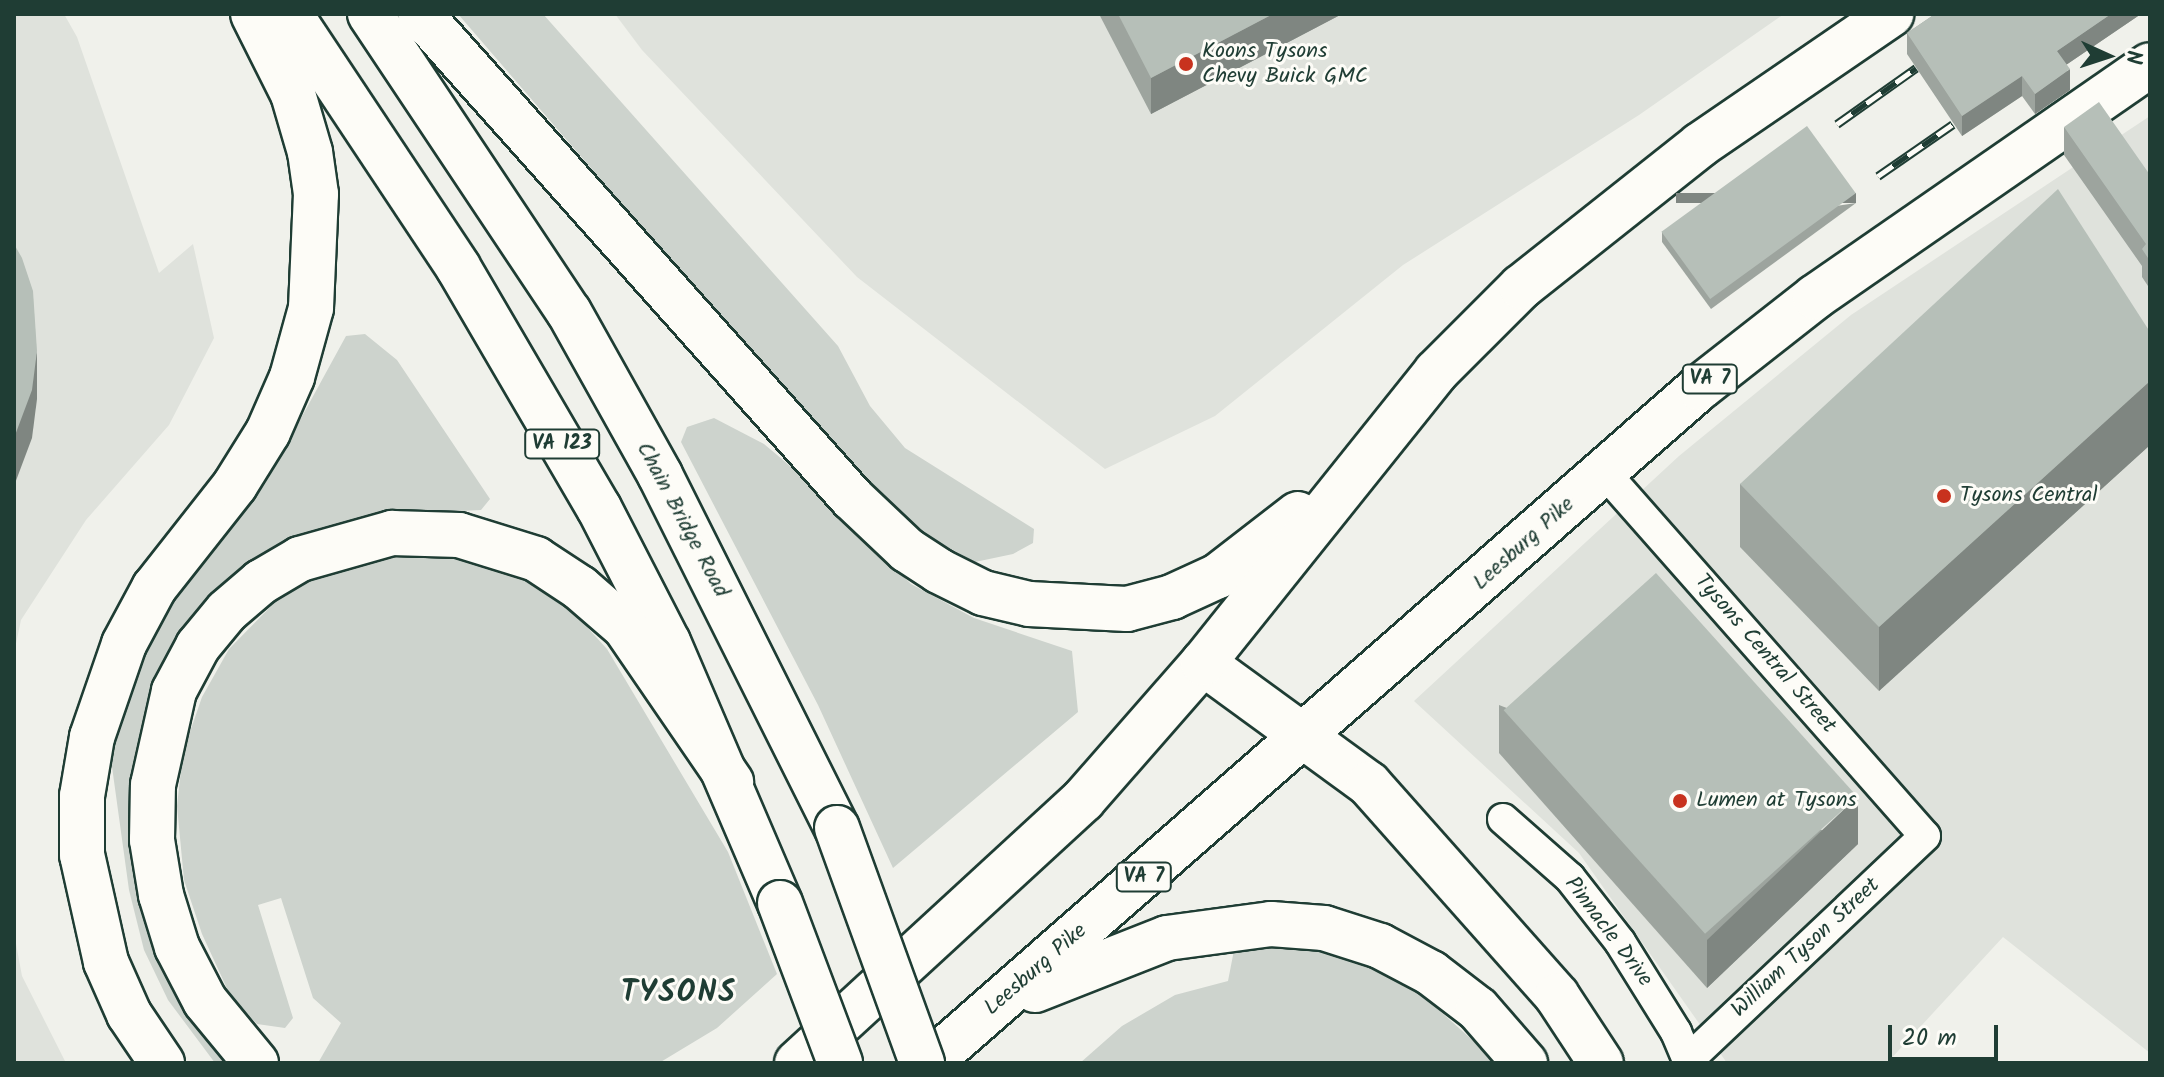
<!DOCTYPE html>
<html>
<head>
<meta charset="utf-8">
<style>
  body { margin:0 }
  #map { position:relative; width:2164px; height:1077px; overflow:hidden; background:#f0f1eb; font-family:Kalam,sans-serif }
  div>[style] { position:absolute }
  .built>* { inset:0; background:#dfe2dc }
  .green>* { inset:0; background:#cdd3cd }
  .roads { filter:drop-shadow(2px 0 #1f3d34) drop-shadow(-2px 0 #1f3d34) drop-shadow(0 2px #1f3d34) drop-shadow(0 -2px #1f3d34) }
  .street>* { height:30px; margin:-15px; padding:0 15px; transform-origin:15px; border-radius:15px; background:#fdfcf7 }
  .primary>* { height:44px; margin:-22px; padding:0 22px; transform-origin:22px; border-radius:22px; background:#fdfcf7 }
  .highway>* { height:44px; margin:-22px; padding:0 22px; transform-origin:22px; border-radius:22px; background:#fdfcf7 }
  .rail>* { height:9px; margin-top:-4.5px; transform-origin:0; background:repeating-linear-gradient(90deg,#fdfcf7 0 18px,#1f3d34 0 36px); box-sizing:border-box; border-block:2px solid #1f3d34 }
  .bridges { filter:drop-shadow(2px 0 #1f3d34) drop-shadow(-2px 0 #1f3d34) drop-shadow(0 2px #1f3d34) drop-shadow(0 -2px #1f3d34) }
  .primary-bridge>* { height:44px; margin:-22px; padding:0 22px; transform-origin:22px; border-radius:22px; background:#fdfcf7 }
  .wall>* { inset:0; background:#9da49e }
  .shaded-wall>* { inset:0; background:#7f8681; transform-origin:0 0 }
  .building>* { inset:0; background:#b6bfb8; transform-origin:0 0 }
  .dots>* { width:22px; height:22px; translate:-50% -50%; box-sizing:border-box; border:4px solid #fdfcf7; border-radius:50% }
  span { translate:-50% -50%; white-space:nowrap; text-align:center; line-height:1.15; -webkit-text-stroke:6px #fdfcf7; paint-order:stroke }
  .shield-label span { padding:2px 6px; background:#fdfcf7; border:2px solid; border-radius:6px; -webkit-text-stroke-width:0 }
  .shield-label { font-size:20px; color:#1f3d34; font-weight:700 }
  .poi-label { font-size:22px; color:#1f3d34 }
  .left { translate:0 -50%; text-align:left }
  .street-label { font-size:22px; color:#1f3d34 }
  .district-label { font-size:30px; color:#1f3d34; font-weight:700; letter-spacing:2px }
  .frame { position:absolute; inset:0; border:16px solid #1f3d34; pointer-events:none }
  .north { position:absolute; left:2068px; top:16px; width:80px; height:80px; -webkit-text-stroke:6px #fdfcf7; paint-order:stroke; rotate:93deg; font-size:22px; font-weight:700; line-height:32px; text-align:center; color:#1f3d34 }
  .north::after { content:''; display:block; margin:auto; width:28px; height:36px; background:#1f3d34; clip-path:polygon(50% 0,100% 100%,50% 72%,0 100%) }
  .scale { position:absolute; left:1888px; top:1025px; width:110px; height:36px; box-sizing:border-box; border:4px solid #1f3d34; border-top:0; padding-left:10px; font-size:24px; line-height:28px; white-space:nowrap; color:#1f3d34; -webkit-text-stroke:6px #fdfcf7; paint-order:stroke }
</style>
</head>
<body>
<div id="map">
  <div class="built">
    <div style="clip-path:polygon(14px 14px,64px 14px,77px 37px,159px 273px,193px 244px,214px 338px,169px 425px,86px 520px,21px 620px,14px 653px)"></div>
    <div style="clip-path:polygon(615px 14px,1784px 14px,1639px 115px,1403px 265px,1215px 416px,1105px 469px,857px 277px,642px 50px)"></div>
    <div style="clip-path:polygon(2150px 116px,2150px 1053px,2003px 937px,1887px 1063px,1727px 1063px,1579px 853px,1414px 701px,1679px 456px,1851px 315px)"></div>
    <div style="clip-path:polygon(14px 933px,22px 976px,66px 1063px,14px 1063px)"></div>
  </div>
  <div class="green">
    <div style="clip-path:polygon(458px 14px,543px 14px,838px 346px,870px 406px,905px 448px,1034px 529px,1033px 543px,1013px 554px,975px 562px,935px 540px,888px 503px,760px 364px)"></div>
    <div style="clip-path:polygon(365px 334px,397px 360px,490px 499px,481px 510px,376px 515px,321px 528px,252px 559px,220px 587px,164px 678px,134px 816px,234px 1063px,215px 1063px,168px 1000px,144px 950px,129px 890px,109px 745px,145px 639px,188px 572px,265px 484px,346px 336px)"></div>
    <div style="clip-path:polygon(714px 418px,764px 444px,796px 471px,911px 584px,974px 618px,1072px 651px,1078px 712px,893px 868px,818px 705px,681px 442px,687px 427px)"></div>
    <div style="clip-path:polygon(452px 555px,526px 579px,575px 614px,607px 649px,728px 852px,777px 974px,717px 1028px,659px 1063px,318px 1063px,341px 1023px,313px 998px,281px 898px,258px 905px,293px 1018px,285px 1028px,257px 1024px,230px 995px,202px 934px,184px 880px,177px 806px,183px 752px,202px 697px,229px 649px,287px 590px,352px 566px,395px 557px)"></div>
    <div style="clip-path:polygon(1298px 944px,1374px 963px,1422px 995px,1498px 1063px,1080px 1063px,1122px 1026px,1175px 995px,1228px 981px,1235px 945px)"></div>
  </div>
  <div class="roads">
    <div class="street">
      <div style="left:1604px;top:472px;width:485px;rotate:48.6deg"></div>
      <div style="left:1925px;top:836px;width:326px;rotate:136.6deg"></div>
      <div style="left:1503px;top:819px;width:89px;rotate:41.4deg"></div>
      <div style="left:1570px;top:878px;width:81px;rotate:52deg"></div>
      <div style="left:1620px;top:942px;width:106px;rotate:58.1deg"></div>
      <div style="left:1676px;top:1032px;width:34px;rotate:67deg"></div>
    </div>
    <div class="primary">
      <div style="left:290px;top:14px;width:304px;rotate:56.4deg"></div>
      <div style="left:458px;top:267px;width:279px;rotate:59.7deg"></div>
      <div style="left:599px;top:508px;width:151px;rotate:62.8deg"></div>
      <div style="left:668px;top:642px;width:284px;rotate:66.8deg"></div>
      <div style="left:370px;top:14px;width:358px;rotate:56.3deg"></div>
      <div style="left:569px;top:312px;width:187px;rotate:60.8deg"></div>
      <div style="left:660px;top:475px;width:395px;rotate:63.4deg"></div>
    </div>
    <div class="highway">
      <div style="left:420px;top:14px;width:649px;rotate:48.25deg"></div>
      <div style="left:852px;top:498px;width:76px;rotate:43.4deg"></div>
      <div style="left:907px;top:550px;width:38px;rotate:33deg"></div>
      <div style="left:939px;top:571px;width:49px;rotate:26.6deg"></div>
      <div style="left:983px;top:593px;width:47px;rotate:13.4deg"></div>
      <div style="left:1029px;top:604px;width:98px;rotate:2.9deg"></div>
      <div style="left:1127px;top:609px;width:47px;rotate:-14.9deg"></div>
      <div style="left:1172px;top:597px;width:51px;rotate:-24.5deg"></div>
      <div style="left:1218px;top:576px;width:101px;rotate:-37.8deg"></div>
      <div style="left:1203px;top:663px;width:205px;rotate:36.1deg"></div>
      <div style="left:1369px;top:784px;width:283px;rotate:48.4deg"></div>
      <div style="left:1557px;top:996px;width:80px;rotate:56.7deg"></div>
      <div style="left:1035px;top:990px;width:142px;rotate:-21.5deg"></div>
      <div style="left:1167px;top:938px;width:105px;rotate:-7.7deg"></div>
      <div style="left:1271px;top:924px;width:53px;rotate:4.3deg"></div>
      <div style="left:1324px;top:928px;width:59px;rotate:17.8deg"></div>
      <div style="left:1380px;top:946px;width:58px;rotate:27.9deg"></div>
      <div style="left:1431px;top:973px;width:59px;rotate:37.5deg"></div>
      <div style="left:1478px;top:1009px;width:72px;rotate:49deg"></div>
      <div style="left:162px;top:1063px;width:59px;rotate:-124deg"></div>
      <div style="left:129px;top:1014px;width:57px;rotate:-113.9deg"></div>
      <div style="left:106px;top:962px;width:110px;rotate:-102.6deg"></div>
      <div style="left:82px;top:855px;width:59px;rotate:-90deg"></div>
      <div style="left:82px;top:796px;width:60px;rotate:-80.4deg"></div>
      <div style="left:92px;top:737px;width:98px;rotate:-71deg"></div>
      <div style="left:124px;top:644px;width:64px;rotate:-61.8deg"></div>
      <div style="left:154px;top:588px;width:131px;rotate:-51.8deg"></div>
      <div style="left:235px;top:485px;width:62px;rotate:-58.1deg"></div>
      <div style="left:268px;top:432px;width:60px;rotate:-66.4deg"></div>
      <div style="left:292px;top:377px;width:72px;rotate:-74.6deg"></div>
      <div style="left:311px;top:308px;width:114px;rotate:-87.5deg"></div>
      <div style="left:316px;top:194px;width:42px;rotate:-98.1deg"></div>
      <div style="left:310px;top:152px;width:60px;rotate:-106.3deg"></div>
      <div style="left:293px;top:94px;width:89px;rotate:-116.6deg"></div>
      <div style="left:256px;top:1063px;width:80px;rotate:-129.4deg"></div>
      <div style="left:205px;top:1001px;width:61px;rotate:-117.4deg"></div>
      <div style="left:177px;top:947px;width:54px;rotate:-107.1deg"></div>
      <div style="left:161px;top:895px;width:56px;rotate:-99.3deg"></div>
      <div style="left:152px;top:840px;width:55px;rotate:-89deg"></div>
      <div style="left:153px;top:785px;width:96px;rotate:-77.4deg"></div>
      <div style="left:174px;top:691px;width:51px;rotate:-61.9deg"></div>
      <div style="left:198px;top:646px;width:45px;rotate:-50.4deg"></div>
      <div style="left:227px;top:611px;width:45px;rotate:-40.5deg"></div>
      <div style="left:261px;top:582px;width:45px;rotate:-30.5deg"></div>
      <div style="left:300px;top:559px;width:96px;rotate:-15.8deg"></div>
      <div style="left:392px;top:533px;width:67px;rotate:1.7deg"></div>
      <div style="left:459px;top:535px;width:81px;rotate:17.3deg"></div>
      <div style="left:536px;top:559px;width:53px;rotate:33.4deg"></div>
      <div style="left:580px;top:588px;width:60px;rotate:40.9deg"></div>
      <div style="left:625px;top:627px;width:188px;rotate:55.6deg"></div>
      <div style="left:797px;top:1063px;width:389px;rotate:-42.6deg"></div>
      <div style="left:1083px;top:800px;width:182px;rotate:-48.8deg"></div>
      <div style="left:1203px;top:663px;width:373px;rotate:-51.3deg"></div>
      <div style="left:1436px;top:372px;width:120px;rotate:-45deg"></div>
      <div style="left:1521px;top:287px;width:228px;rotate:-38.4deg"></div>
      <div style="left:1700px;top:145px;width:232px;rotate:-34.4deg"></div>
      <div style="left:929px;top:1063px;width:1024px;rotate:-41.24deg"></div>
      <div style="left:1699px;top:388px;width:147px;rotate:-38.1deg"></div>
      <div style="left:1815px;top:297px;width:407px;rotate:-34.7deg"></div>
    </div>
  </div>
  <div class="rail">
    <div style="left:1837px;top:124px;width:97px;rotate:-35.3deg"></div>
    <div style="left:1878px;top:176px;width:91px;rotate:-34.7deg"></div>
  </div>
  <div class="bridges">
    <div class="primary-bridge">
      <div style="left:837px;top:828px;width:250px;rotate:70.1deg"></div>
      <div style="left:780px;top:903px;width:171px;rotate:69.4deg"></div>
    </div>
  </div>
  <div class="wall">
    <div style="clip-path:polygon(1099px 14px,1342px 14px,1151px 114px)"></div>
    <div style="clip-path:polygon(1935px 14px,2141px 14px,2066px 65px,2070px 90px,2035px 114px,2022px 96px,1962px 136px,1907px 54px,1907px 33px)"></div>
    <div style="clip-path:polygon(2064px 127px,2150px 175px,2150px 289px,2142px 277px,2142px 266px,2064px 155px)"></div>
    <div style="clip-path:polygon(1856px 203px,1711px 309px,1662px 242px,1662px 232px)"></div>
    <div style="clip-path:polygon(2150px 332px,2150px 445px,1879px 691px,1740px 547px,1740px 484px)"></div>
    <div style="clip-path:polygon(1499px 705px,1858px 844px,1707px 988px,1499px 753px)"></div>
  </div>
  <div class="shaded-wall">
    <div style="clip-path:polygon(1273px 14px,1342px 14px,1151px 114px,1151px 78px)"></div>
    <div style="clip-path:polygon(2111px 14px,2141px 14px,2057px 71px,2057px 51px)"></div>
    <div style="clip-path:polygon(2070px 69px,2070px 90px,2035px 114px,2035px 94px)"></div>
    <div style="clip-path:polygon(2022px 76px,2022px 96px,1962px 136px,1962px 116px)"></div>
    <div style="left:1856px;top:193px;width:10px;height:180px;rotate:90deg"></div>
    <div style="clip-path:polygon(37px 351px,37px 399px,32px 438px,14px 486px,14px 438px)"></div>
    <div style="clip-path:polygon(2150px 381px,2150px 445px,1879px 691px,1879px 627px)"></div>
    <div style="clip-path:polygon(1858px 796px,1858px 844px,1707px 988px,1707px 940px)"></div>
  </div>
  <div class="building">
    <div style="clip-path:polygon(1118px 14px,1273px 14px,1151px 78px)"></div>
    <div style="clip-path:polygon(1935px 14px,2111px 14px,2057px 51px,2070px 69px,2035px 94px,2022px 76px,1962px 116px,1907px 33px)"></div>
    <div style="clip-path:polygon(2099px 102px,2150px 175px,2150px 261px,2142px 249px,2146px 244px,2064px 127px)"></div>
    <div style="left:1807px;top:126px;width:83px;height:180px;rotate:54deg"></div>
    <div style="clip-path:polygon(2058px 189px,2150px 332px,2150px 381px,1879px 627px,1740px 484px)"></div>
    <div style="clip-path:polygon(14px 244px,22px 258px,33px 291px,37px 351px,32px 390px,14px 438px)"></div>
    <div style="left:1656px;top:573px;width:301px;height:205px;rotate:48deg"></div>
  </div>
  <div class="dots">
    <div style="left:1186px;top:64px;background:#c8321e"></div>
    <div style="left:1944px;top:496px;background:#c8321e"></div>
    <div style="left:1680px;top:801px;background:#c8321e"></div>
  </div>
  <div class="shield-label">
    <span style="left:1710px;top:379px">VA 7</span>
    <span style="left:562px;top:444px">VA 123</span>
    <span style="left:1144px;top:877px">VA 7</span>
  </div>
  <div class="poi-label">
    <span class="left" style="left:1202px;top:64px">Koons Tysons<br>Chevy Buick GMC</span>
    <span class="left" style="left:1960px;top:496px">Tysons Central</span>
    <span class="left" style="left:1696px;top:801px">Lumen at Tysons</span>
  </div>
  <div class="street-label">
    <span style="left:682px;top:520px;rotate:62deg">Chain Bridge Road</span>
    <span style="left:1524px;top:544px;rotate:-42deg">Leesburg Pike</span>
    <span style="left:1765px;top:654px;rotate:49deg">Tysons Central Street</span>
    <span style="left:1608px;top:932px;rotate:53deg">Pinnacle Drive</span>
    <span style="left:1806px;top:948px;rotate:-43deg">William Tyson Street</span>
    <span style="left:1036px;top:970px;rotate:-41deg">Leesburg Pike</span>
  </div>
  <div class="district-label">
    <span style="left:679px;top:993px">TYSONS</span>
  </div>
  <div class="frame"></div>
  <div class="north">N</div>
  <div class="scale">20 m</div>
</div>
</body>
</html>
